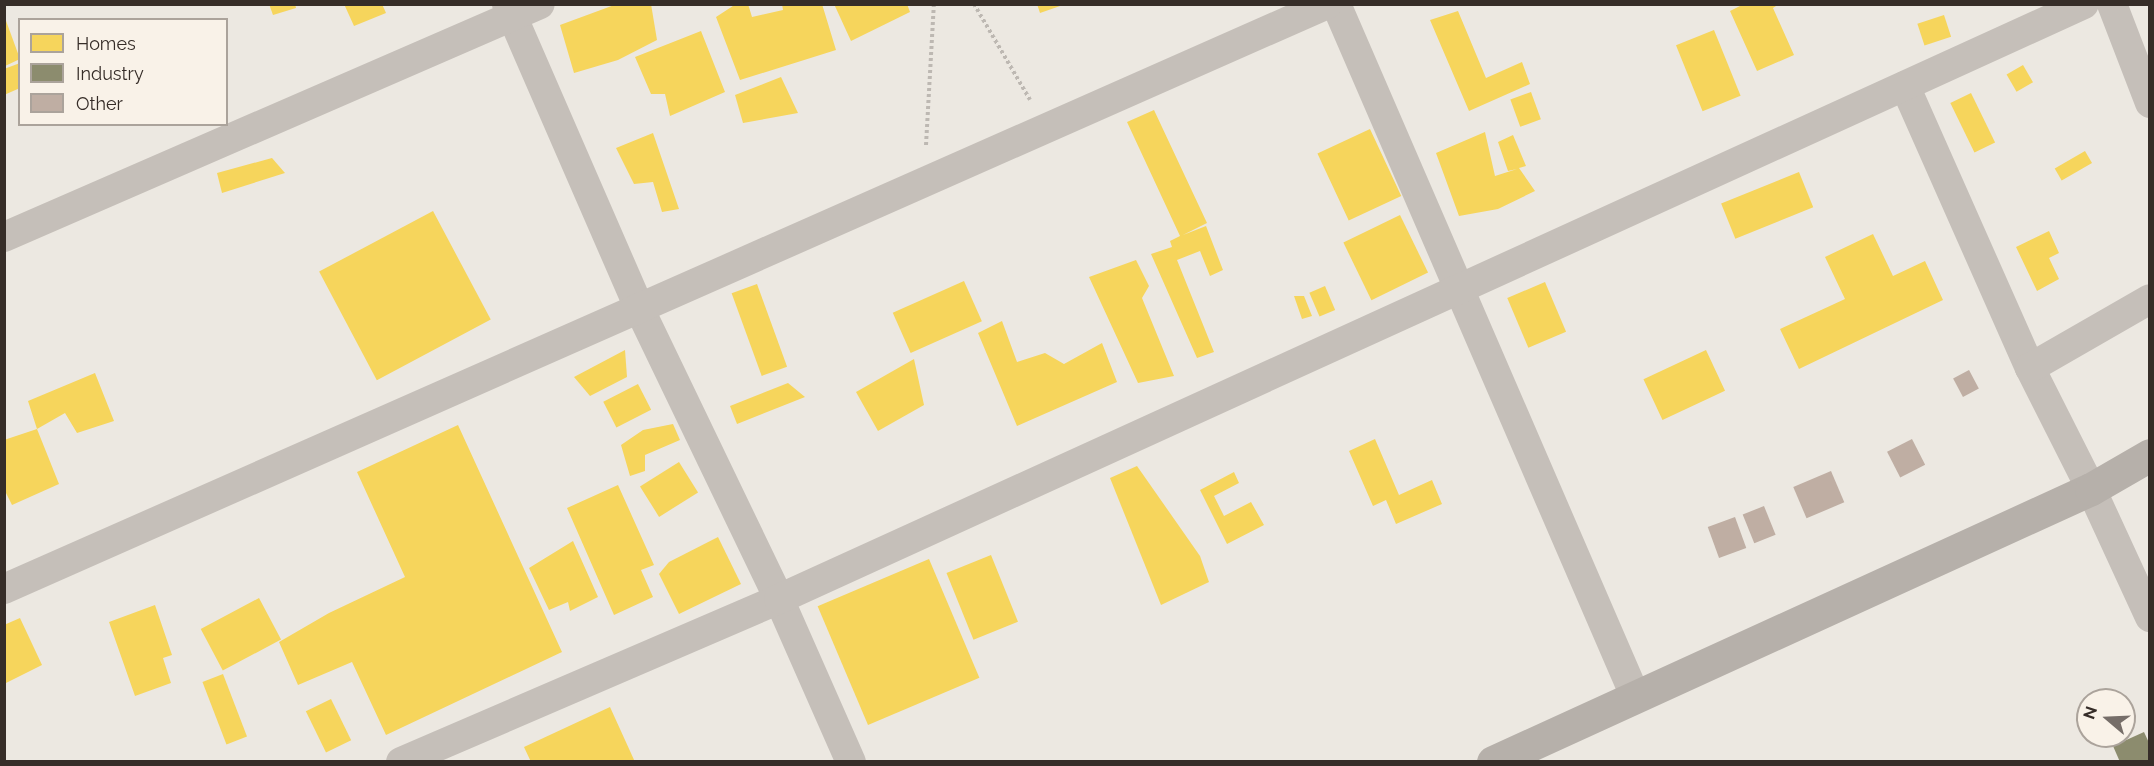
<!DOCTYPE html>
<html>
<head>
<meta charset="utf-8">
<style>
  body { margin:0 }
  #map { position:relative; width:2154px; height:766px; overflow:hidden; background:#ece8e1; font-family:Raleway,sans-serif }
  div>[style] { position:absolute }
  .homes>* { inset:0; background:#f6d55c; transform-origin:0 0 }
  .industry>* { inset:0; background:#8c8c6e }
  .building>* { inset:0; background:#bfaea3; transform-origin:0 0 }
  .path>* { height:4px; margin-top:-2px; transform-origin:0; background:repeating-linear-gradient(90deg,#bdb8b2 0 3px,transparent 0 6px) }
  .street>* { height:30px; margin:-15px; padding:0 15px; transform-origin:15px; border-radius:15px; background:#c5bfb9 }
  .secondary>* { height:33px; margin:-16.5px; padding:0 16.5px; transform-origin:16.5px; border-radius:16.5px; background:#b6b0aa }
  span { translate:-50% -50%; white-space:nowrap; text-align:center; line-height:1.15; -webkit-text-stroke:6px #f9f2e8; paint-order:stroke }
  .frame { position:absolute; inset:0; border:6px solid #362d28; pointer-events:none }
  .legend { position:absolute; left:18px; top:18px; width:210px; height:108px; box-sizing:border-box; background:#f9f2e8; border:2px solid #aba39b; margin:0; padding:8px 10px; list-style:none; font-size:18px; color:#362d28 }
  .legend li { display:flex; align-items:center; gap:12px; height:30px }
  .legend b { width:30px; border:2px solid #aba39b }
  .north { position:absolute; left:2076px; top:688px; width:60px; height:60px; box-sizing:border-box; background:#f9f2e8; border:2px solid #aba39b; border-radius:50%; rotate:289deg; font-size:16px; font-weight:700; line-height:24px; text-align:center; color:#362d28 }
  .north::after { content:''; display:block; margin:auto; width:21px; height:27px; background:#766e69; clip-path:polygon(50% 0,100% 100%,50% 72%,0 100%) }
</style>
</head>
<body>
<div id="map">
  <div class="homes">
    <div style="clip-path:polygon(269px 4px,295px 4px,296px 8px,273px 15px)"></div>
    <div style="clip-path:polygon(344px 4px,382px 4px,386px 13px,354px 26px)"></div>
    <div style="clip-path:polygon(617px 4px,651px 4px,657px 40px,618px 60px,574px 73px,560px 25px)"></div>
    <div style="clip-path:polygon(736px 4px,748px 4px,752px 17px,783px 10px,782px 4px,822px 4px,836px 50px,740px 80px,716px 17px)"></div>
    <div style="clip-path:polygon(834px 4px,907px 4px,910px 12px,851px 41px)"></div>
    <div style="clip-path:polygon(1037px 4px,1063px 4px,1063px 5px,1040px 13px)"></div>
    <div style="clip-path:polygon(1744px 4px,1779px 4px,1773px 8px,1794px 55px,1757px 71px,1730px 11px)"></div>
    <div style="clip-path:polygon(1458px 11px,1486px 78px,1522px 62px,1530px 84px,1469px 111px,1430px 20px)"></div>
    <div style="left:1944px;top:15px;width:23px;height:28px;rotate:72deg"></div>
    <div style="clip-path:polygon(5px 18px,20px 59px,5px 66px)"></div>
    <div style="left:1714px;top:30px;width:71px;height:41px;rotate:68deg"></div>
    <div style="clip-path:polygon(701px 31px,725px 92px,670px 116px,665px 94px,651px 94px,635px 57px)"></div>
    <div style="clip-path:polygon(20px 63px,20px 88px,4px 95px,4px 69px)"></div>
    <div style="left:2023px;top:65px;width:20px;height:19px;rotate:60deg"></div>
    <div style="clip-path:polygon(781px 77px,798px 113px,743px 123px,735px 95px)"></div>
    <div style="left:1531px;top:92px;width:29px;height:22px;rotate:70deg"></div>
    <div style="left:1971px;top:93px;width:55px;height:23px;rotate:64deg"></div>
    <div style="clip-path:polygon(1154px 110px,1207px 223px,1183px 235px,1206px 226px,1223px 270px,1210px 276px,1200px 251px,1177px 260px,1214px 352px,1197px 358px,1151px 254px,1172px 247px,1170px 241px,1180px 236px,1127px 122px)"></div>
    <div style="left:1370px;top:129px;width:74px;height:58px;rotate:65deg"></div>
    <div style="clip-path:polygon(1485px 132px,1495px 176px,1517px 169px,1508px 171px,1498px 142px,1513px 135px,1526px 166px,1519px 168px,1535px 191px,1498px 209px,1459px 216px,1436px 153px)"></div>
    <div style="clip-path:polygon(653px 133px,679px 209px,662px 212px,653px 182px,634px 184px,616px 148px)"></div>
    <div style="left:2085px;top:151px;width:14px;height:35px;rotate:60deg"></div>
    <div style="clip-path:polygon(272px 158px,285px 173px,222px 193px,217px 173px)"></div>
    <div style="left:1799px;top:172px;width:38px;height:84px;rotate:68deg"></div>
    <div style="left:433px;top:211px;width:123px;height:129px;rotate:62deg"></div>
    <div style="left:1400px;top:215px;width:64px;height:63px;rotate:64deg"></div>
    <div style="clip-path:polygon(2049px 231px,2059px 253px,2049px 258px,2059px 279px,2037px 291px,2016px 247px)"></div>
    <div style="clip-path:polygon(1873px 234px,1893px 276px,1925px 261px,1943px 300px,1799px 369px,1780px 329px,1845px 299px,1825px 257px)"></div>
    <div style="clip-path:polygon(1136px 260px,1149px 286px,1142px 298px,1174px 376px,1138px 383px,1089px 277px)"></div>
    <div style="left:964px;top:281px;width:44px;height:78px;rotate:66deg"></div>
    <div style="left:1545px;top:282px;width:54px;height:41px;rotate:67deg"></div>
    <div style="left:757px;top:284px;width:88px;height:27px;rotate:70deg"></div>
    <div style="left:1325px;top:286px;width:26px;height:17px;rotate:67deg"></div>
    <div style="clip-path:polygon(1294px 296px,1304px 296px,1312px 316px,1302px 319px)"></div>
    <div style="clip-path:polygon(1002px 321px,1017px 362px,1045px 353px,1064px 364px,1102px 343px,1117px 382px,1017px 426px,978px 333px)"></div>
    <div style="clip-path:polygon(625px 350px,627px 377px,590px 396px,574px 377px)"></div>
    <div style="left:1706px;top:350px;width:45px;height:69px;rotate:65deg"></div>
    <div style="clip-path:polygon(914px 359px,924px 405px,878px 431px,856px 392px)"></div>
    <div style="clip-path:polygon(95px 373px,114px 421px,77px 433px,65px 413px,37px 429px,28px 401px)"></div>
    <div style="clip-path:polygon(788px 383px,805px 397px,737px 424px,730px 406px)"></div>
    <div style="left:638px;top:384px;width:29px;height:39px;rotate:63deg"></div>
    <div style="clip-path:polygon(673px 424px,680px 440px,645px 455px,645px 471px,630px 476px,621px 445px,643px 430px)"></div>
    <div style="clip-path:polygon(458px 425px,562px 652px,386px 735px,352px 662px,298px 685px,279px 642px,329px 613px,405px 577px,357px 472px)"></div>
    <div style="clip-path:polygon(37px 429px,59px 484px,12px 505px,4px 489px,4px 440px)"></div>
    <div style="clip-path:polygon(1375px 439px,1399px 495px,1432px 480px,1442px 504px,1396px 524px,1386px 500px,1373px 506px,1349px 451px)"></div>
    <div style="left:679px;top:462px;width:36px;height:46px;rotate:58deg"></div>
    <div style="clip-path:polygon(1137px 466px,1200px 556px,1209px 582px,1161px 605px,1110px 478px)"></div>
    <div style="clip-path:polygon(1234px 472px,1239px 483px,1214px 496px,1224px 516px,1251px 502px,1264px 525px,1227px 544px,1200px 490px)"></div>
    <div style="clip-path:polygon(618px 485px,654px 565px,641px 570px,653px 597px,614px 615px,567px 508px)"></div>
    <div style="clip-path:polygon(718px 537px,741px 584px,679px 614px,659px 574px,669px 562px)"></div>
    <div style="clip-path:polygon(573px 541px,598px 597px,570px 611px,568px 602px,549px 610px,529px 568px)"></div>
    <div style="left:991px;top:555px;width:72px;height:48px;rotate:68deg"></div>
    <div style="left:929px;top:559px;width:129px;height:121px;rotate:67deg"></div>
    <div style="left:259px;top:598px;width:47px;height:66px;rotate:62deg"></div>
    <div style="clip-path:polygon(155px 605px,172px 655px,163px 658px,171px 683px,135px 696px,109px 622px)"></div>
    <div style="clip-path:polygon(20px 618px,42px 665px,4px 684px,4px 625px)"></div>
    <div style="left:223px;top:674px;width:67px;height:22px;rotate:69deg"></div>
    <div style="left:331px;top:699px;width:46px;height:28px;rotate:64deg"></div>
    <div style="clip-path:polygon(610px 707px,635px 762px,531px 762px,524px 747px)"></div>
  </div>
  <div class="industry">
    <div style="clip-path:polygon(2144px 732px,2150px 745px,2150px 762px,2120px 762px,2113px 746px)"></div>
  </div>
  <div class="building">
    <div style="left:1969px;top:370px;width:21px;height:18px;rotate:62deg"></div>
    <div style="left:1912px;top:439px;width:29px;height:28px;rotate:63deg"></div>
    <div style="left:1831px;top:471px;width:34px;height:41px;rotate:67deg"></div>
    <div style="left:1764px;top:506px;width:31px;height:23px;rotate:68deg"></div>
    <div style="left:1735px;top:517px;width:33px;height:29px;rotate:70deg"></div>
  </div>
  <div class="path">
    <div style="left:974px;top:4px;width:111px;rotate:59.7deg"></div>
    <div style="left:926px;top:145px;width:141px;rotate:-86.8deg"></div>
  </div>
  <div class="street">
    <div style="left:507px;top:4px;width:334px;rotate:66.5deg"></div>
    <div style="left:640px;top:310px;width:321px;rotate:64.3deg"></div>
    <div style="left:779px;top:599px;width:178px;rotate:66.2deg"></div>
    <div style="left:1336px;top:4px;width:756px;rotate:66.62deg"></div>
    <div style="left:2112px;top:4px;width:106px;rotate:69deg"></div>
    <div style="left:1905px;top:86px;width:308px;rotate:66.1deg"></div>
    <div style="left:2030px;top:368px;width:136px;rotate:63.2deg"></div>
    <div style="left:2091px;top:489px;width:141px;rotate:65.3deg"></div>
    <div style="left:4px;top:237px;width:584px;rotate:-23.49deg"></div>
    <div style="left:2030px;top:368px;width:138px;rotate:-29.9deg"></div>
    <div style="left:4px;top:589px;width:1447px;rotate:-23.85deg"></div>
    <div style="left:401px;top:762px;width:412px;rotate:-23.3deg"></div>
    <div style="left:779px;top:599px;width:1434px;rotate:-24.51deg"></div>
  </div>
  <div class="secondary">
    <div style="left:1493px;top:762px;width:657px;rotate:-24.54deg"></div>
    <div style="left:2091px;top:489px;width:68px;rotate:-30deg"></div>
  </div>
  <div class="frame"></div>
  <ul class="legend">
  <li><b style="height:16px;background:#f6d55c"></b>Homes</li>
  <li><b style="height:16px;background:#8c8c6e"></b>Industry</li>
  <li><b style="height:16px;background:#bfaea3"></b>Other</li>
  </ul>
  <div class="north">N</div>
</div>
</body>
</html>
